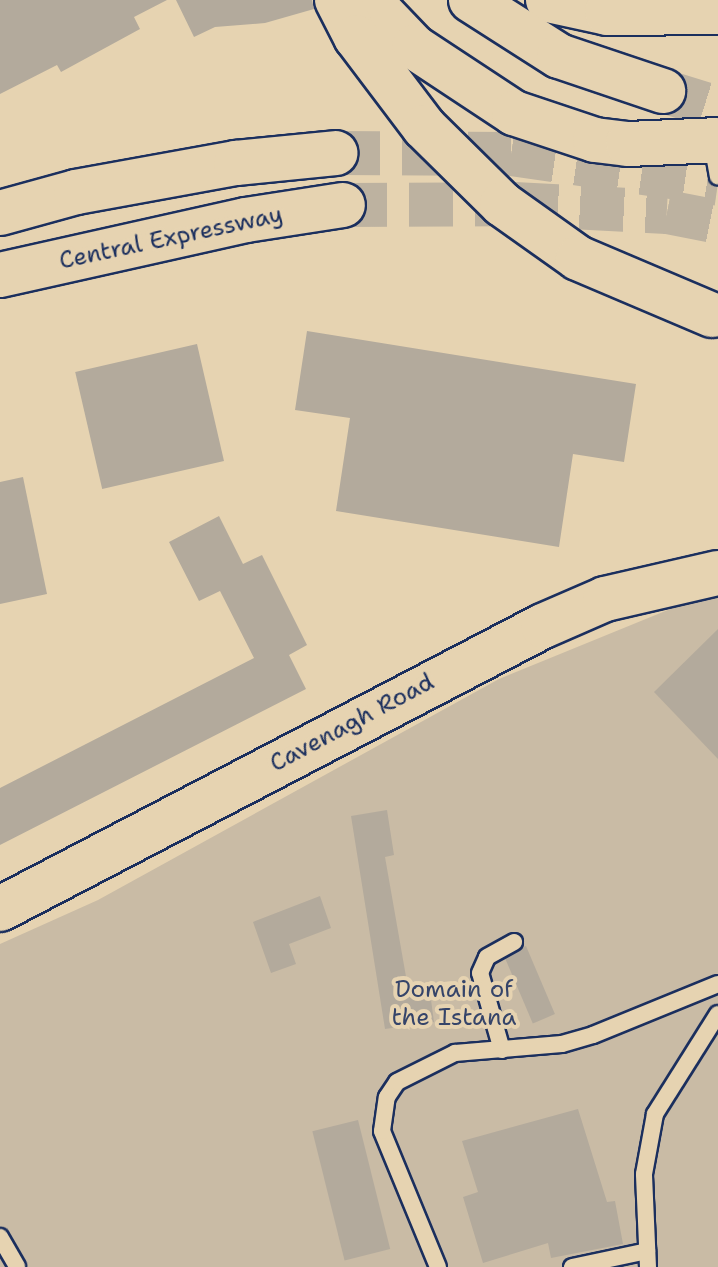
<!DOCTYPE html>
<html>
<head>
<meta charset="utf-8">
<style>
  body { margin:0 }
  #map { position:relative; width:718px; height:1267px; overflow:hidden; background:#e6d3b1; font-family:"Shantell Sans",sans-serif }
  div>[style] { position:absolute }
  .green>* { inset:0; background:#c9bba5 }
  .building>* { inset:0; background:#b3aa9c; transform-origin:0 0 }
  .highway-tunnel>* { height:44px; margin-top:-22px; transform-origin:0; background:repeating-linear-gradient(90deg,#bdb2a0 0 44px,transparent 0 66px) }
  .roads { filter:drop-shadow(2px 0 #1b2f5e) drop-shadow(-2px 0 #1b2f5e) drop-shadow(0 2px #1b2f5e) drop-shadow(0 -2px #1b2f5e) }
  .lane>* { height:16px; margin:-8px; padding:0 8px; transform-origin:8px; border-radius:8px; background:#e6d3b1 }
  .secondary>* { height:44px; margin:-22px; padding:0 22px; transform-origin:22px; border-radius:22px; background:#e6d3b1 }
  .highway>* { height:44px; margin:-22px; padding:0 22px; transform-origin:22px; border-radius:22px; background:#e6d3b1 }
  span { translate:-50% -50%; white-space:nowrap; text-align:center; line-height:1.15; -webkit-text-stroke:8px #e6d3b1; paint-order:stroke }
  .street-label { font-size:24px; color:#1b2f5e }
  .park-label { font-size:24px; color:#354469 }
</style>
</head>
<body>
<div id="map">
  <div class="green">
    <div style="clip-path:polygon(707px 594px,718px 595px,718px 1267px,0 1267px,0 944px,98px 900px,499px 679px)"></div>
  </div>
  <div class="building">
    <div style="clip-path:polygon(0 0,167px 0,134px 17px,140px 29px,61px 72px,57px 65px,0 94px)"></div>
    <div style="clip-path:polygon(176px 0,312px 0,314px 9px,265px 23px,215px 27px,194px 37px)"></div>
    <div style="clip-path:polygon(307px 331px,636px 384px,624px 462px,573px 454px,559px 547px,336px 511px,350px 418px,295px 410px)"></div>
    <div style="left:197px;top:344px;width:120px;height:125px;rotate:77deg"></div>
    <div style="clip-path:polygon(23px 477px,47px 594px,0 604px,0 482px)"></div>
    <div style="clip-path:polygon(219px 516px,243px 564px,262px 555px,307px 645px,289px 655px,306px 689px,0 845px,0 788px,254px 658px,220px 591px,199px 601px,169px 542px)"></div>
    <div style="clip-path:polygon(718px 629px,718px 759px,654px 692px)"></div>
    <div style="clip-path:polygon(387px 810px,394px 855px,385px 857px,408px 988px,429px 985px,434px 1022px,385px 1029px,351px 816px)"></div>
    <div style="clip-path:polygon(320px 896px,331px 928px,289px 944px,296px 964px,271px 973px,253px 922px)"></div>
    <div style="left:526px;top:946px;width:74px;height:24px;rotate:67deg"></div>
    <div style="clip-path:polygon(578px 1109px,607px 1202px,615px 1201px,623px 1244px,551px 1258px,548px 1243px,483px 1263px,463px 1197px,478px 1192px,462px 1141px)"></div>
    <div style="left:358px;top:1120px;width:133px;height:47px;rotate:76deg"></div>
  </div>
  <div class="highway-tunnel">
    <div style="left:663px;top:91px;width:58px;rotate:17.2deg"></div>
    <div style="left:336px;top:153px;width:175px;rotate:0.3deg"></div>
    <div style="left:511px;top:154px;width:209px;rotate:8.2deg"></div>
    <div style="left:343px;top:205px;width:171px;rotate:-0.3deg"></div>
    <div style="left:514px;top:204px;width:153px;rotate:3deg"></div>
    <div style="left:667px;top:212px;width:52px;rotate:11.1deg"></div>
  </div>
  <div class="roads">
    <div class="lane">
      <div style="left:712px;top:143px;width:34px;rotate:80deg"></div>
      <div style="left:502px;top:1050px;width:80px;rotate:-105.9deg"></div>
      <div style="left:480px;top:973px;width:17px;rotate:-66deg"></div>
      <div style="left:487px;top:957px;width:31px;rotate:-29deg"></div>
      <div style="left:0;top:1237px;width:34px;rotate:60deg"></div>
      <div style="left:438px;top:1267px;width:147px;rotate:-112.4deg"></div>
      <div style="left:382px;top:1131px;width:34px;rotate:-82deg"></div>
      <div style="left:387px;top:1097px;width:18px;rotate:-56deg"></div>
      <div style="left:397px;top:1082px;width:65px;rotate:-26.6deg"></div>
      <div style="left:455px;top:1053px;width:107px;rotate:-4.8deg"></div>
      <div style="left:562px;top:1044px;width:32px;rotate:-16deg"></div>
      <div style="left:593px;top:1035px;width:135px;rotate:-22.2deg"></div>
      <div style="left:572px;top:1267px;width:77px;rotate:-12deg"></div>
      <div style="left:648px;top:1267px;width:93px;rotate:-92.5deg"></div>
      <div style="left:644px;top:1174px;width:61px;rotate:-79.6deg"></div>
      <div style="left:655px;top:1114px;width:118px;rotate:-57.8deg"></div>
    </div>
    <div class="secondary">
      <div style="left:369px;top:0;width:65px;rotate:46.2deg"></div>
      <div style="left:414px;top:47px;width:120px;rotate:33.4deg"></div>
      <div style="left:514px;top:113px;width:85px;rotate:18.4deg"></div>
      <div style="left:595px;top:140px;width:33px;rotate:7deg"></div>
      <div style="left:628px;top:144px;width:90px;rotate:-2.5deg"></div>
      <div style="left:548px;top:0;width:60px;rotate:12.4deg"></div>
      <div style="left:607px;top:13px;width:111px;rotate:-0.5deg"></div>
      <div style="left:0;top:909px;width:612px;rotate:-27.53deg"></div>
      <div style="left:543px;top:626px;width:68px;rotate:-23.5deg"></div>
      <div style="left:605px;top:599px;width:116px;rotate:-13deg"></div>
    </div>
    <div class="highway">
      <div style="left:337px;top:0;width:42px;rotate:62.8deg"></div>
      <div style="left:356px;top:37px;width:113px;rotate:52.9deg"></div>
      <div style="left:424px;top:127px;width:110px;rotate:44.6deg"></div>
      <div style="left:502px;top:204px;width:93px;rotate:35.4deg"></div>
      <div style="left:578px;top:258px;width:146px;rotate:23deg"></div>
      <div style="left:471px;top:0;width:104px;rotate:32.5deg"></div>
      <div style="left:559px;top:56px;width:110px;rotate:18.6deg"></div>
      <div style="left:0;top:213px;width:79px;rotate:-15.4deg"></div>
      <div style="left:76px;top:192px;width:163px;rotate:-10.3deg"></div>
      <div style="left:236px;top:163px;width:100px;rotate:-5.7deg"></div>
      <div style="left:0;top:275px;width:252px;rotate:-12.6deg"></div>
      <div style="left:246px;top:220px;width:98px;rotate:-8.8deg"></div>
    </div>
  </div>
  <div class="street-label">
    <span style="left:171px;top:238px;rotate:-12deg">Central Expressway</span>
    <span style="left:352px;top:723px;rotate:-28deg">Cavenagh Road</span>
  </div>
  <div class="park-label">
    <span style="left:454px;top:1004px">Domain of<br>the Istana</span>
  </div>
</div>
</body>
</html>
